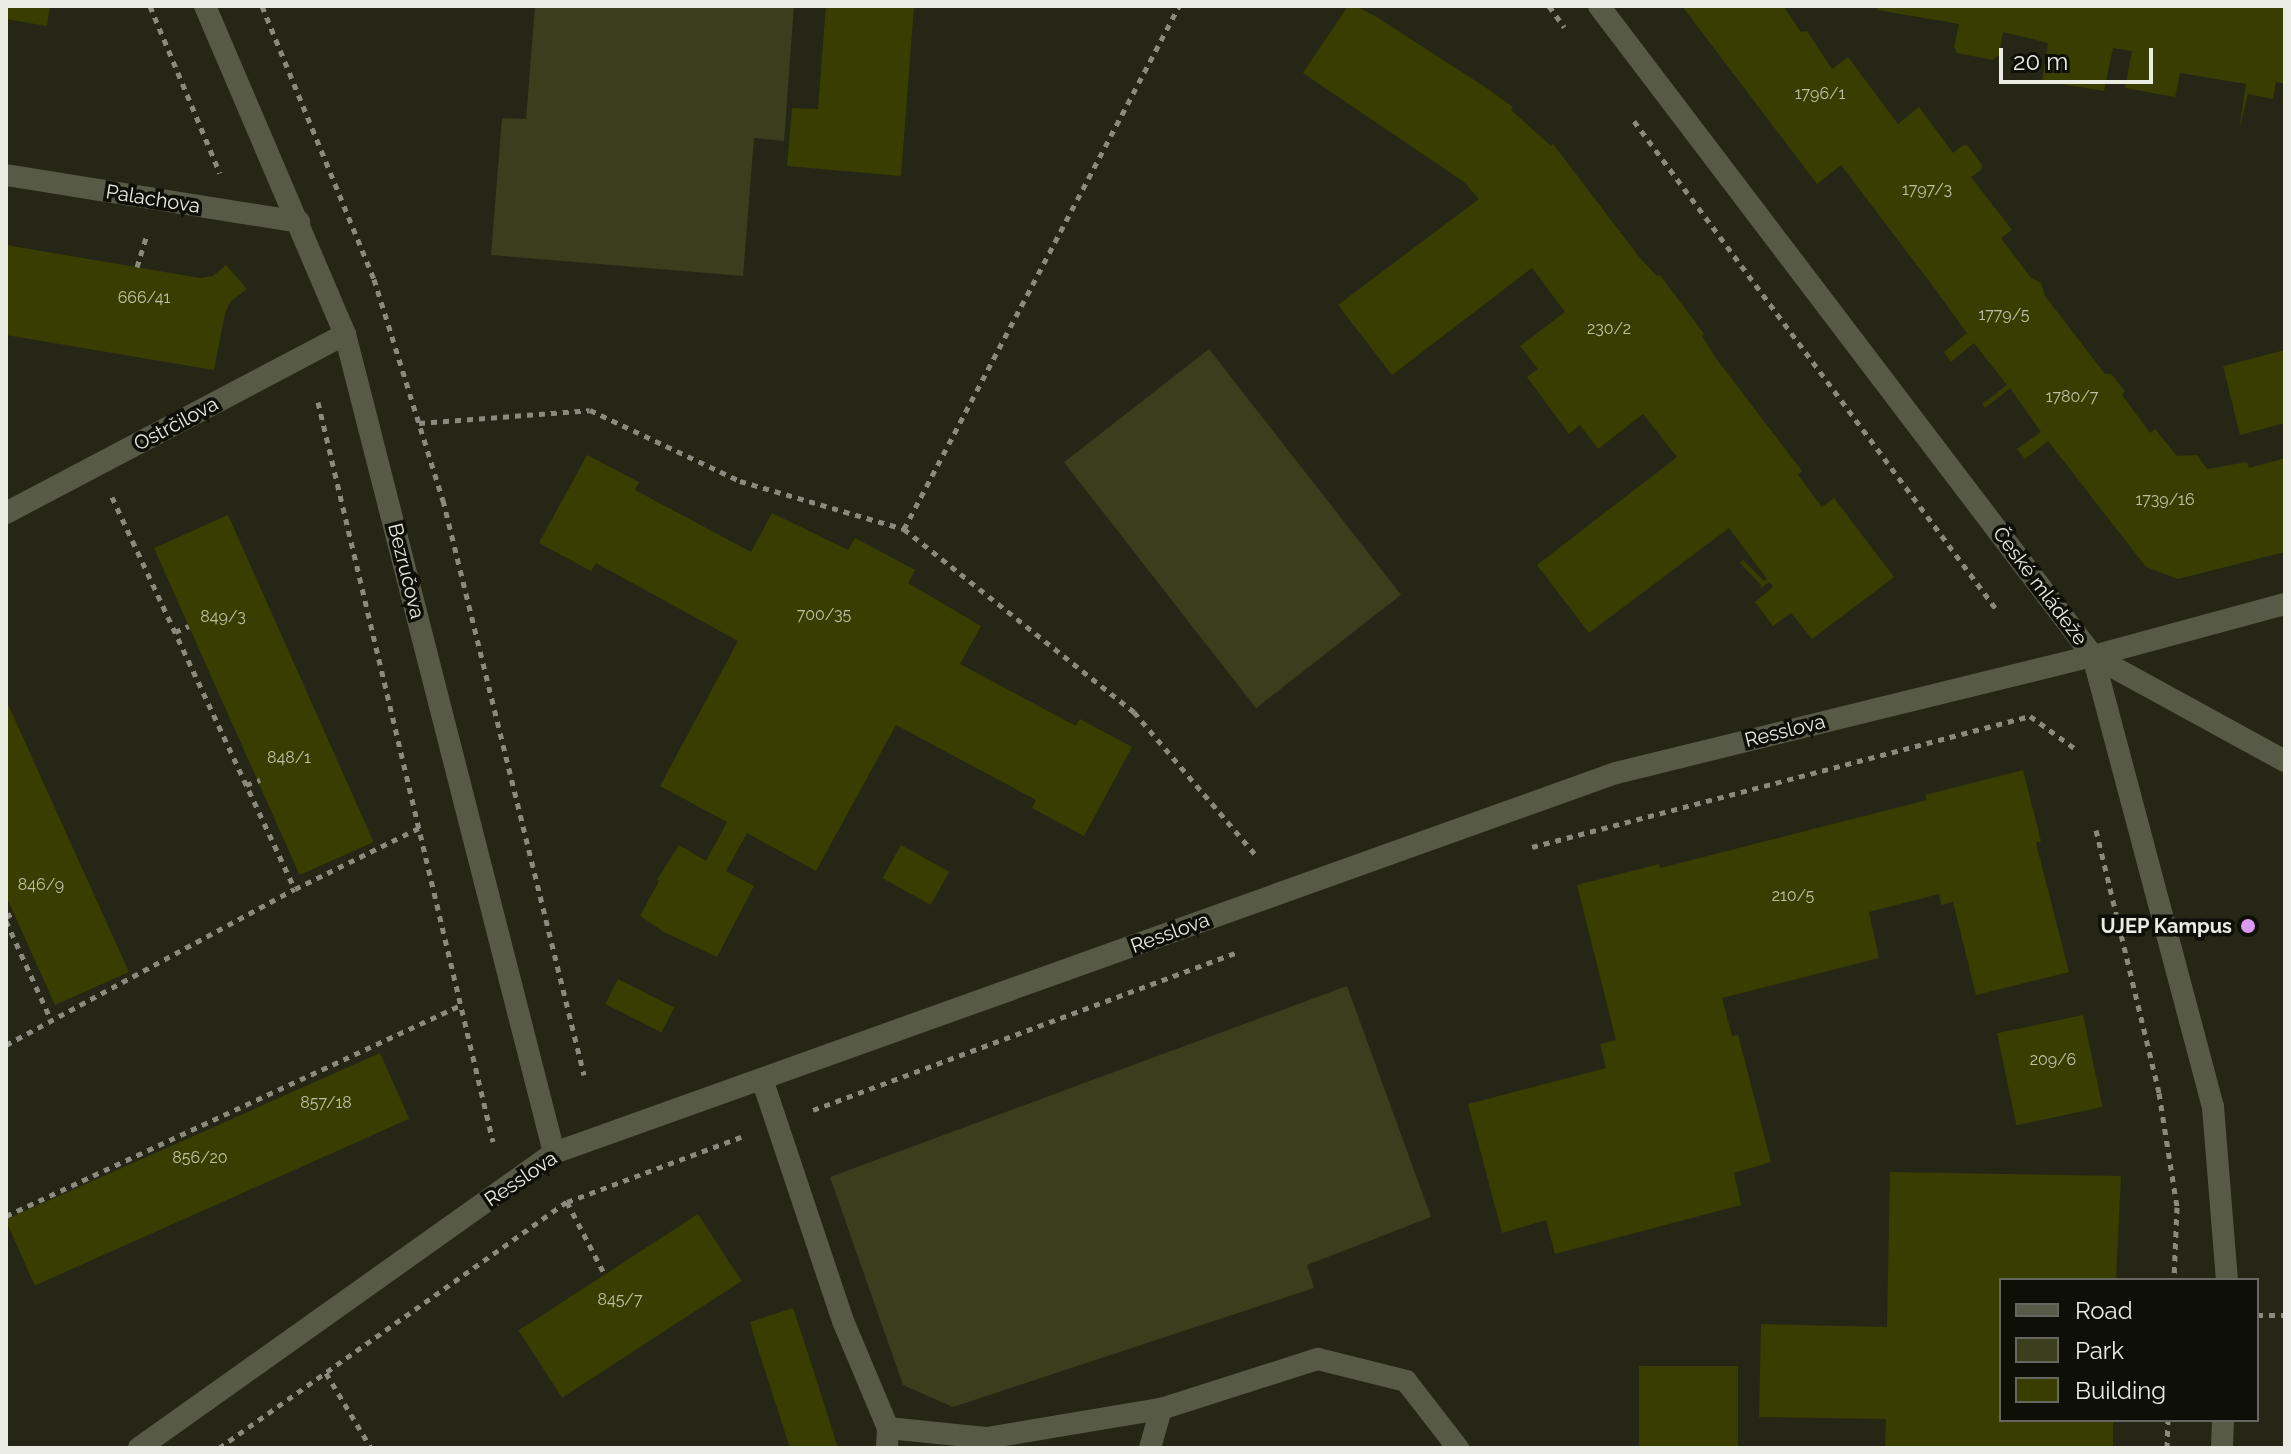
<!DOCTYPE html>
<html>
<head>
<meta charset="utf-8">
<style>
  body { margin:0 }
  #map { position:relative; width:2291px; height:1454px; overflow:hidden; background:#252616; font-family:Raleway,sans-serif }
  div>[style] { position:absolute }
  .green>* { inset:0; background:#3b3e1c; transform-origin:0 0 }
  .building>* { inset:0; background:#3a3d00; transform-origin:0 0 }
  .path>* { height:5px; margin-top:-2.5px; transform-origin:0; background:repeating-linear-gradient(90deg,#8a8b7e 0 6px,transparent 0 12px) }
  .service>* { height:22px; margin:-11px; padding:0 11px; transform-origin:11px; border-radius:11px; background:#585a48 }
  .minor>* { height:22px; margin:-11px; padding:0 11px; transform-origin:11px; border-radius:11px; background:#585a48 }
  .dots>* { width:22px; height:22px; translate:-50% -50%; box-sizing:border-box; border:4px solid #0e0f07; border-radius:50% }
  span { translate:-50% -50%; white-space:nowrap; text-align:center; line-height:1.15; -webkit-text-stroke:7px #0e0f07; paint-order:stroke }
  .number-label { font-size:16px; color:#bec0a9 }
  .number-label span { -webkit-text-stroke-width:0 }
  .street-label { font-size:20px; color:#eaece1 }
  .poi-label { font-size:20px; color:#eaece1; font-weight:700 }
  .right { translate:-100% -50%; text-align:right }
  .frame { position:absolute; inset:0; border:8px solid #eaece1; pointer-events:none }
  .legend { position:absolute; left:1999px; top:1278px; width:260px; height:144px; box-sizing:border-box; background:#0e0f07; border:2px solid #66675e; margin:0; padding:10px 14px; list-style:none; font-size:24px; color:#eaece1 }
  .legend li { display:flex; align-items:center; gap:16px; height:40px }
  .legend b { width:40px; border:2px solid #66675e }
  .scale { position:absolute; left:1999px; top:48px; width:154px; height:36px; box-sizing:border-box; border:4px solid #eaece1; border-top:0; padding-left:10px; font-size:24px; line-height:28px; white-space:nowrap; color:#eaece1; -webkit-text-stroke:6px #0e0f07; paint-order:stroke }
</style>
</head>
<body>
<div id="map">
  <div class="green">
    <div style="clip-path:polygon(535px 6px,794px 6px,784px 141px,754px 138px,743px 276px,491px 255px,502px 118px,526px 119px)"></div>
    <div style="left:1209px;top:349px;width:312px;height:184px;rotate:52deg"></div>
    <div style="clip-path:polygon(1347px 986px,1431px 1217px,1307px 1265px,1314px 1288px,953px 1407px,903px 1385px,830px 1177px)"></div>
  </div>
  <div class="building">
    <div style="clip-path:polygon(6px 6px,50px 6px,47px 26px,6px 19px)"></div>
    <div style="clip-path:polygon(826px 6px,914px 6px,901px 176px,787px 166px,792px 108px,818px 109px)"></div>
    <div style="clip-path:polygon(1348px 6px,1356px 6px,1375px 16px,1485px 87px,1513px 107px,1511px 110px,1551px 146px,1553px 144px,1640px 258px,1657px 276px,1660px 275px,1704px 334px,1702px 336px,1715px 357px,1802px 471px,1798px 475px,1822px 507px,1834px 498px,1894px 577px,1812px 639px,1791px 613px,1773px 626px,1755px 602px,1773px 587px,1769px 582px,1760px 589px,1761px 585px,1740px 563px,1743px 560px,1764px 581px,1767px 579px,1729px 528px,1589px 633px,1537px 565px,1677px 457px,1643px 414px,1598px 449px,1580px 425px,1569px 434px,1527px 377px,1538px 369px,1520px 346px,1565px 312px,1532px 268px,1392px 375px,1338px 305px,1479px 199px,1464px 182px,1303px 73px)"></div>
    <div style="clip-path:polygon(1682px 6px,1783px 6px,1801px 32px,1807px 31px,1832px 69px,1848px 57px,1898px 124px,1919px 107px,1953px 153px,1963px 145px,1968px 146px,1982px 165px,1981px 170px,1971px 177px,2012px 230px,2001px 238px,2031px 278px,2041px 283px,2045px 296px,2105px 374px,2111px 374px,2125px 391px,2122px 395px,2150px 433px,2155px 429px,2177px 456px,2197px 455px,2207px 469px,2247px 462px,2249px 468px,2285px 458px,2285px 552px,2178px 579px,2146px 567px,2048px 441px,2025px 459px,2017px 449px,2041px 432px,2010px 388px,1985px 408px,1982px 404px,2007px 385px,1974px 343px,1951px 362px,1944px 352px,1967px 333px,1935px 289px,1841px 165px,1817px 184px)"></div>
    <div style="clip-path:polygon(1877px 6px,2285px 6px,2285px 84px,2276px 82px,2273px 99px,2248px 94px,2239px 131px,2246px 84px,2180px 73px,2175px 97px,2125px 88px,2132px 51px,2113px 48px,2104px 91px,2042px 81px,2048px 43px,2003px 32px,1999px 55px,1993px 60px,1957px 53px,1954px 47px,1959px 24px,1877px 10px)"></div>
    <div style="clip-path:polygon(6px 245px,200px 278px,213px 276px,226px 265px,247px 289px,231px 301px,225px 313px,214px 370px,6px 335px)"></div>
    <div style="clip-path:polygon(2285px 350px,2285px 423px,2240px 435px,2223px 366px)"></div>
    <div style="clip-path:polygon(587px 455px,639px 482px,635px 490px,751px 552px,772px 513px,848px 550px,855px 538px,915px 570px,908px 583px,981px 626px,960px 664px,1076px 726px,1080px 719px,1132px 747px,1084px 836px,1032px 808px,1036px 800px,896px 725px,816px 871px,747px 833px,726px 871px,754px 886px,717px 957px,664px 932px,640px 916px,659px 881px,657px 880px,679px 845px,706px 861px,727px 822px,660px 786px,738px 641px,596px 563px,591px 571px,539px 543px)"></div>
    <div style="left:228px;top:515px;width:358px;height:81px;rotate:66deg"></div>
    <div style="clip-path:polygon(6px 700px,129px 972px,55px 1005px,6px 896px)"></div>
    <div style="clip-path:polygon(2023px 770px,2041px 841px,2036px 843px,2069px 972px,1976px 995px,1953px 902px,1941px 905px,1939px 894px,1869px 912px,1879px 958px,1722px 998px,1732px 1036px,1738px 1035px,1771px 1162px,1734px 1173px,1741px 1205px,1555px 1254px,1546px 1220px,1502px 1233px,1468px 1104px,1606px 1068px,1600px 1044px,1616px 1040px,1577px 885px,1659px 864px,1660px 868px,1927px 800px,1925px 795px)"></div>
    <div style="left:901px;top:845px;width:55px;height:38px;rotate:29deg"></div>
    <div style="left:618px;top:979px;width:63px;height:28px;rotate:27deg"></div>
    <div style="left:2083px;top:1015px;width:94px;height:88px;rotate:78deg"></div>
    <div style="left:380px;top:1053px;width:72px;height:410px;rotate:66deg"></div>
    <div style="clip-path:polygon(1890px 1172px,2121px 1176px,2116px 1280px,2001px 1280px,2001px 1420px,2113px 1420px,2113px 1448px,1885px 1448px,1886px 1419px,1759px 1417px,1761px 1324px,1887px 1327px)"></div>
    <div style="left:698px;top:1214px;width:80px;height:214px;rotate:57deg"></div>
    <div style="clip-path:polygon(793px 1308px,807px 1350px,838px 1448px,790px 1448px,756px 1343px,750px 1322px)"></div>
    <div style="left:1639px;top:1366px;width:99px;height:82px"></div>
  </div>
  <div class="path">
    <div style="left:150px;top:6px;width:181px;rotate:67.3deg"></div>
    <div style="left:262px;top:6px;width:295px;rotate:67.7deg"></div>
    <div style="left:374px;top:279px;width:232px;rotate:72.7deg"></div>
    <div style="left:443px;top:500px;width:592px;rotate:76.22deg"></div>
    <div style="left:1549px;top:6px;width:26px;rotate:54deg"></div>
    <div style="left:1634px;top:121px;width:608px;rotate:53.43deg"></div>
    <div style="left:137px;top:267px;width:34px;rotate:-73deg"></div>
    <div style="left:318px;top:402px;width:760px;rotate:76.69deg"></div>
    <div style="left:419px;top:423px;width:171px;rotate:-4.3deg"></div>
    <div style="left:590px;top:410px;width:166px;rotate:25.3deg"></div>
    <div style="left:740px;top:481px;width:171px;rotate:16.3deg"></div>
    <div style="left:904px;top:529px;width:294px;rotate:38.5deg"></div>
    <div style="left:1134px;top:712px;width:187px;rotate:49.6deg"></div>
    <div style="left:112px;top:497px;width:433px;rotate:65deg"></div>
    <div style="left:904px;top:529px;width:591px;rotate:-62.26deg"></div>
    <div style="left:175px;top:632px;width:15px;rotate:-23deg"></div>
    <div style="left:246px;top:785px;width:15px;rotate:-20deg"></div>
    <div style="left:2096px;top:830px;width:270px;rotate:76.5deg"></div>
    <div style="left:2159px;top:1093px;width:115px;rotate:81deg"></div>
    <div style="left:2177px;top:1207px;width:73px;rotate:92.4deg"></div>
    <div style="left:1532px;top:847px;width:515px;rotate:-14.74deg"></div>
    <div style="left:2030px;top:716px;width:58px;rotate:35.9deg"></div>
    <div style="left:6px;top:917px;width:8px;rotate:-30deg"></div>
    <div style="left:6px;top:921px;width:111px;rotate:65.5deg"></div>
    <div style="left:6px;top:1045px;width:328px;rotate:-28.4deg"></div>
    <div style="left:295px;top:889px;width:138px;rotate:-26.2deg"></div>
    <div style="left:813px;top:1110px;width:450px;rotate:-20.4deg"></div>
    <div style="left:567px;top:1202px;width:82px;rotate:62.5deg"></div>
    <div style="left:6px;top:1216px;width:502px;rotate:-24.88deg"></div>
    <div style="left:2257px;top:1315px;width:28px"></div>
    <div style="left:326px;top:1373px;width:87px;rotate:59deg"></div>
    <div style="left:219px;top:1448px;width:426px;rotate:-35.3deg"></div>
    <div style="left:567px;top:1202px;width:186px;rotate:-20.5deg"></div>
    <div style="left:2167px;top:1448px;width:28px;rotate:-88deg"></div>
  </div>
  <div class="service">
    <div style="left:2093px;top:656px;width:219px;rotate:28.7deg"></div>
    <div style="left:762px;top:1079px;width:255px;rotate:71.5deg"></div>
    <div style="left:843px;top:1321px;width:116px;rotate:67.2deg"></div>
    <div style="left:888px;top:1428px;width:20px;rotate:93deg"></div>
    <div style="left:888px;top:1428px;width:100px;rotate:5.8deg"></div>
    <div style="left:987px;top:1438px;width:176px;rotate:-9.5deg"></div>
    <div style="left:1161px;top:1409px;width:165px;rotate:-17.7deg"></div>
    <div style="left:1318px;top:1359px;width:91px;rotate:14deg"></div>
    <div style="left:1406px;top:1381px;width:85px;rotate:52.2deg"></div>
    <div style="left:1150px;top:1448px;width:41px;rotate:-74.2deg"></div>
  </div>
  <div class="minor">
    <div style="left:205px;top:6px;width:357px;rotate:66.9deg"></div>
    <div style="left:345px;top:334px;width:845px;rotate:75.68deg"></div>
    <div style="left:1599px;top:6px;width:816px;rotate:52.77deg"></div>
    <div style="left:2093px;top:656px;width:467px;rotate:75.1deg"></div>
    <div style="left:2213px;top:1107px;width:174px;rotate:85.4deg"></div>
    <div style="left:6px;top:175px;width:297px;rotate:9.1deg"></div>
    <div style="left:6px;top:513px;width:383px;rotate:-27.8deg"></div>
    <div style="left:139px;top:1448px;width:509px;rotate:-35.41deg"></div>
    <div style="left:554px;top:1153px;width:1128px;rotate:-19.69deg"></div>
    <div style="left:1616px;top:773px;width:491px;rotate:-13.8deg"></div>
    <div style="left:2093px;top:656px;width:199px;rotate:-15.2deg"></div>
    <div style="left:2222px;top:1448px;width:28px;rotate:-88deg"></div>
  </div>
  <div class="dots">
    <div style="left:2248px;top:926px;background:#dc99f4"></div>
  </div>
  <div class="number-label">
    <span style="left:1820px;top:94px">1796/1</span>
    <span style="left:1927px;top:190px">1797/3</span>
    <span style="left:144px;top:298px">666/41</span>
    <span style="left:2004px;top:315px">1779/5</span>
    <span style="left:1609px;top:329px">230/2</span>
    <span style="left:2072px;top:397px">1780/7</span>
    <span style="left:2165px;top:500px">1739/16</span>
    <span style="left:824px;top:615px">700/35</span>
    <span style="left:223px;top:617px">849/3</span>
    <span style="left:289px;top:758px">848/1</span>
    <span style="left:41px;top:885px">846/9</span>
    <span style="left:1793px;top:896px">210/5</span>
    <span style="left:2053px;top:1060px">209/6</span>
    <span style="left:326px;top:1103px">857/18</span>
    <span style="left:200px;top:1158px">856/20</span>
    <span style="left:620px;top:1300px">845/7</span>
  </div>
  <div class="street-label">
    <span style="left:153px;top:199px;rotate:9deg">Palachova</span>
    <span style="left:176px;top:424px;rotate:-28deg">Ostrčilova</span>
    <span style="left:406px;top:571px;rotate:76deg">Bezručova</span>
    <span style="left:2040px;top:586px;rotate:53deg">České mládeže</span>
    <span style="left:1785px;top:731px;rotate:-14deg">Resslova</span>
    <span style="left:1170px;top:933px;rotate:-20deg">Resslova</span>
    <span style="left:521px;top:1179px;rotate:-34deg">Resslova</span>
  </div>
  <div class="poi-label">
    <span class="right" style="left:2232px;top:926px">UJEP Kampus</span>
  </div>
  <div class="frame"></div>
  <ul class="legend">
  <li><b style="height:10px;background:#585a48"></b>Road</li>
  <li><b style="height:22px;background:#3b3e1c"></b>Park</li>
  <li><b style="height:22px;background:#3a3d00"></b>Building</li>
  </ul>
  <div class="scale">20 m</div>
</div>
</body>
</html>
